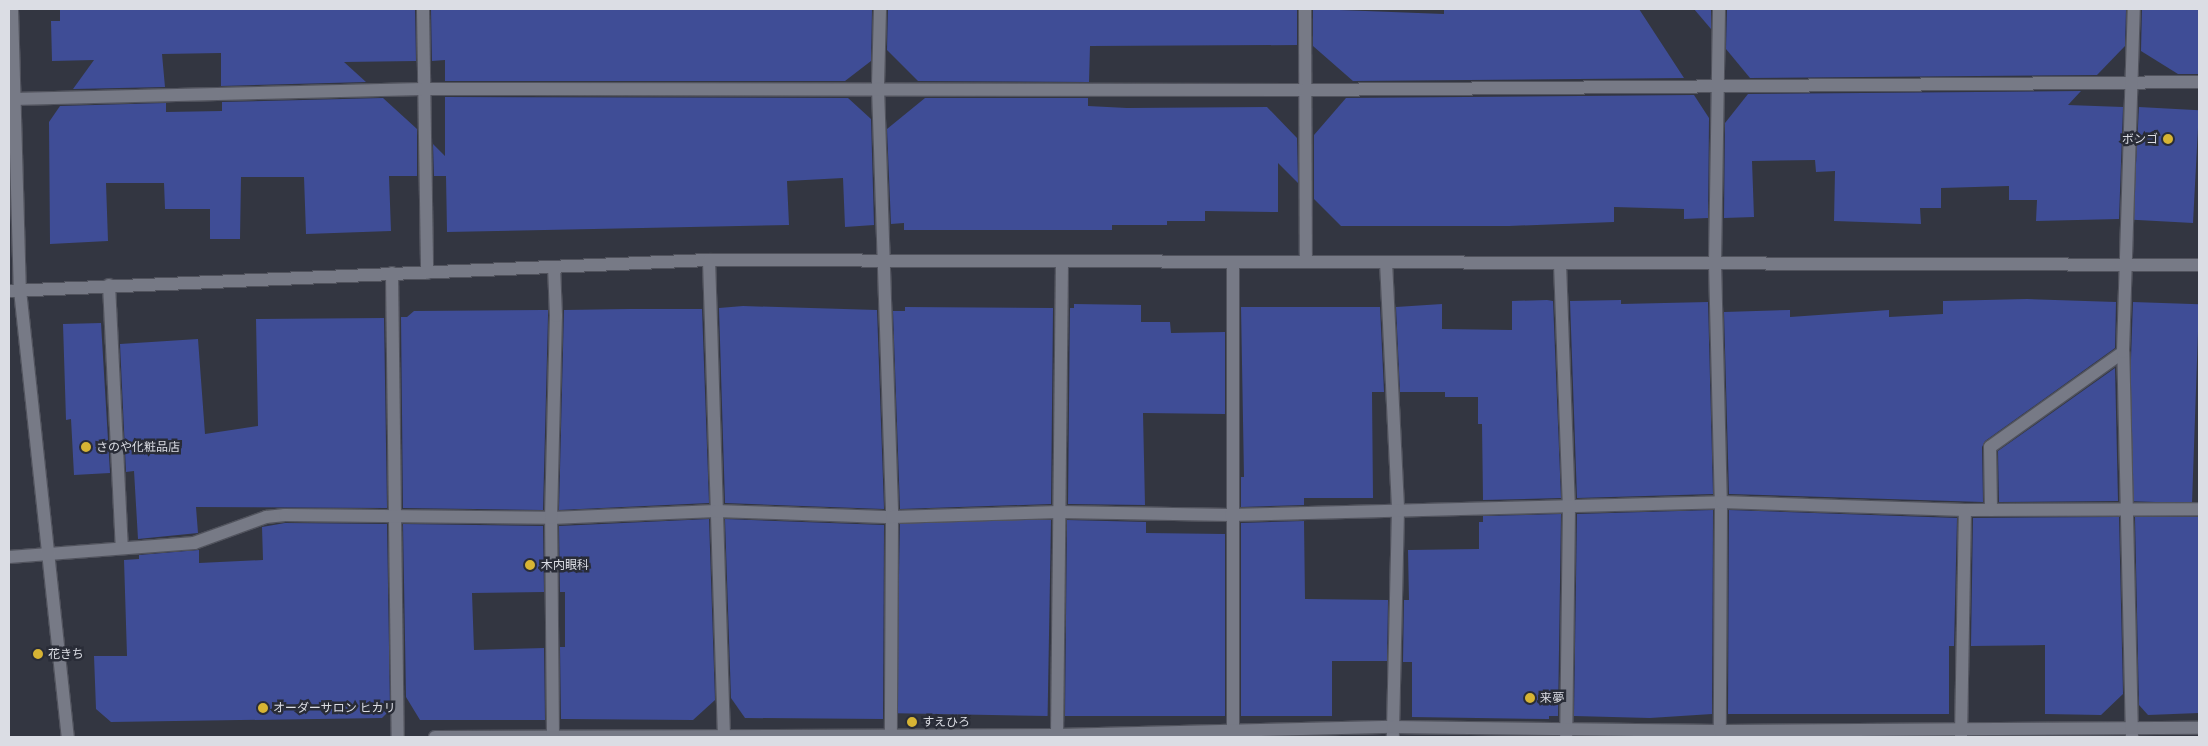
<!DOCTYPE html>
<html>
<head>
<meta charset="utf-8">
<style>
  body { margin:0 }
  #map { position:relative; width:2208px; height:746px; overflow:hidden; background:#333641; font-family:"IBM Plex Sans","Noto Sans JP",sans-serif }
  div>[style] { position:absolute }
  .building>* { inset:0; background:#3f4d96; transform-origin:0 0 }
  .roads { filter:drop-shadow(1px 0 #51535d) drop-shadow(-1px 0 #51535d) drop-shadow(0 1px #51535d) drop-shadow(0 -1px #51535d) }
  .minor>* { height:12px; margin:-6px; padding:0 6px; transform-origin:6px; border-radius:6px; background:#777a86 }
  .tertiary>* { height:12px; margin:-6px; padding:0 6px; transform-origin:6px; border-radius:6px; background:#777a86 }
  .dots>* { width:14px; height:14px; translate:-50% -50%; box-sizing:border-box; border:2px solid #292c37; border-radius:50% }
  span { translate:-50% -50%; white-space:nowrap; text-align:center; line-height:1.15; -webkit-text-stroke:5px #292c37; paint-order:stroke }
  .poi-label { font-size:12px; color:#dbdde4 }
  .right { translate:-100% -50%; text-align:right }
  .left { translate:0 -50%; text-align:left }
  .frame { position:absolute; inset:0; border:10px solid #dbdde4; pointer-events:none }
</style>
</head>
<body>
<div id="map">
  <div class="building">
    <div style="clip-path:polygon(60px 9px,415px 9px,416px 61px,344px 62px,366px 82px,221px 86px,221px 53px,162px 54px,165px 87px,73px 89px,94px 60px,52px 61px,51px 21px,60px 21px)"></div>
    <div style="clip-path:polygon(431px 9px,872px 9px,871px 61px,845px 81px,445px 81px,445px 60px,432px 61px)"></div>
    <div style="clip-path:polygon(888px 9px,1297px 9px,1297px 45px,1090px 46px,1089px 82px,918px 81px,887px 50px)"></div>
    <div style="clip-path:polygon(1313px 9px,1444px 14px,1444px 9px,1639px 9px,1684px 78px,1353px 81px,1313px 46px)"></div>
    <div style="clip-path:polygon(1694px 9px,1711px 9px,1711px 29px)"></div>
    <div style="clip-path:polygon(1727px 9px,2126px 9px,2125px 46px,2097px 75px,1750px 78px,1726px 49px)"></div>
    <div style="clip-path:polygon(2142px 9px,2199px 9px,2199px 74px,2178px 74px,2141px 51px)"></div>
    <div style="clip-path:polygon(2081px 91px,2068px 105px,2123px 107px,2119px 219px,2036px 221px,2037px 200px,2009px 200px,2009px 186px,1941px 188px,1941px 208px,1920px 208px,1921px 224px,1834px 221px,1835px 171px,1816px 172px,1815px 160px,1752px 161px,1754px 217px,1724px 218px,1725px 123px,1748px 94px)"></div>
    <div style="clip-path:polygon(1694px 95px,1709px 118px,1708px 218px,1684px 219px,1684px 209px,1614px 207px,1614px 222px,1509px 226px,1341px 226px,1314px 199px,1314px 135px,1346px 98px)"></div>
    <div style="clip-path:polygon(445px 97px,848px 98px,871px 119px,874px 225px,845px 227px,843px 178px,787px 181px,789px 225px,447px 232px,446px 176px,434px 176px,433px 144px,445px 156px)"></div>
    <div style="clip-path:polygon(383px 98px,417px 129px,417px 176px,389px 176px,391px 231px,306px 234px,304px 177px,241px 177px,240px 239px,210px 239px,210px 209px,165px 209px,164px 183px,106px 183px,108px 241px,50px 244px,49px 122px,60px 106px,166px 103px,166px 112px,222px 111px,222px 102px)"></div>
    <div style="clip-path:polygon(925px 98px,1088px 98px,1088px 106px,1127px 108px,1267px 107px,1297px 138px,1298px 183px,1278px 163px,1278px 212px,1205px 211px,1205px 221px,1167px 221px,1167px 225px,1112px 225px,1112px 230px,904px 230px,904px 223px,891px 224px,887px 129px)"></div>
    <div style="left:2139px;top:107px;width:60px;height:113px;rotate:3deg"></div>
    <div style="clip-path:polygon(2027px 299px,2116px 302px,2115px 348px,1985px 441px,1982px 447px,1983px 502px,1729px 494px,1724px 312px,1790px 310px,1790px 317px,1889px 310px,1889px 317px,1943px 314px,1943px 301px)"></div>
    <div style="clip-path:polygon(1547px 300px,1553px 301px,1561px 498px,1483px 500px,1482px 424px,1478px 424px,1478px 397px,1445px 397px,1445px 392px,1400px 392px,1396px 307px,1442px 304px,1442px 329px,1512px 330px,1512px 301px)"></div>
    <div style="clip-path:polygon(1621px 300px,1621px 304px,1708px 302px,1713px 494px,1577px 498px,1570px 301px)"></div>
    <div style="left:2133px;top:302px;width:66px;height:199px;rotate:2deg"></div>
    <div style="clip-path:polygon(1074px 304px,1141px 305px,1141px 322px,1170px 322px,1171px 333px,1225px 332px,1225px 414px,1143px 413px,1145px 505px,1068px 504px,1070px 308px,1074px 308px)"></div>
    <div style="clip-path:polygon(743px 306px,877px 310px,884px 509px,725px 503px,719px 308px)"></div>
    <div style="clip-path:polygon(905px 307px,1053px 308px,1051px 504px,900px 509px,893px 311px,905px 311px)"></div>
    <div style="clip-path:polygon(1241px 307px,1380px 307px,1384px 392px,1372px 392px,1373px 498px,1304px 498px,1304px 505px,1241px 507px,1241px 477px,1244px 477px)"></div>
    <div style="clip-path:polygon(629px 309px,702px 309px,709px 503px,559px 510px,564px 310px)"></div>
    <div style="clip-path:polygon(543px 310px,548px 310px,548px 316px,543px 510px,403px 508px,401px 317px,407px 317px,414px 311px)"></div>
    <div style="clip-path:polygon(384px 318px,387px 508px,196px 507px,198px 533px,138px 539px,134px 471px,126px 472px,120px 344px,198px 339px,205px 434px,258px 426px,256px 319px)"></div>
    <div style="clip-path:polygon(101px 323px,110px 473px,74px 475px,71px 419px,66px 420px,63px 324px)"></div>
    <div style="clip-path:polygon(2115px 368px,2118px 501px,1999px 502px,1998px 451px)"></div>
    <div style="clip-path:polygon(1713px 510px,1712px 714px,1650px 718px,1574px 716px,1577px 514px)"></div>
    <div style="clip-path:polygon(1729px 510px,1957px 518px,1954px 646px,1949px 646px,1949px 714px,1728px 714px)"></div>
    <div style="clip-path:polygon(1561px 514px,1558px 716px,1549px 716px,1549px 719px,1412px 717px,1412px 662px,1403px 662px,1404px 600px,1409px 600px,1408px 550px,1479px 549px,1479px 522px,1483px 522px,1483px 516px)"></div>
    <div style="clip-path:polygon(2119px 517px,2123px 694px,2101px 715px,2045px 714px,2045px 645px,1971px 646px,1973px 518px)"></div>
    <div style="clip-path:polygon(2135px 517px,2199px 517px,2199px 713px,2148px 715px,2139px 705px)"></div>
    <div style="clip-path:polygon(709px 519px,715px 700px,693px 720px,561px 719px,560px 647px,565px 647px,565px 592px,560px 592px,559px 526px)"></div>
    <div style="clip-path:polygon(725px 519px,884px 525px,883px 719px,745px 718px,731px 698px)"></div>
    <div style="left:1051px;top:520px;width:196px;height:151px;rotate:91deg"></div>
    <div style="clip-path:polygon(1067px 520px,1146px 522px,1146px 533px,1225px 534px,1225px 716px,1065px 716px)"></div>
    <div style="clip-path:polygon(1304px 521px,1305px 599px,1388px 600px,1387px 661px,1332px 661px,1332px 716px,1241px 716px,1241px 523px)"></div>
    <div style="clip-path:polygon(285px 523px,387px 524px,390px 710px,382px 718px,111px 722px,96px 709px,94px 656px,127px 656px,124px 560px,139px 559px,139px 555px,199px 550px,199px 563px,263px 560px,262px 527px)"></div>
    <div style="clip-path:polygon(403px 524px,543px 526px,544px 592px,472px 593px,474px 650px,544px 648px,545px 720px,420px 720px,406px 697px)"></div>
  </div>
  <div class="roads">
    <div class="minor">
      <div style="left:423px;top:9px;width:264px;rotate:89.1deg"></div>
      <div style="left:880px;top:9px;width:79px;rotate:91.5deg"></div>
      <div style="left:878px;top:88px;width:429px;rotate:88.1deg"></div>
      <div style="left:892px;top:517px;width:220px;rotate:90.3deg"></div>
      <div style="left:1305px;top:9px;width:252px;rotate:89.8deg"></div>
      <div style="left:1719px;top:9px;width:254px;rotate:90.9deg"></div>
      <div style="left:1715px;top:263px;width:239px;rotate:88.6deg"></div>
      <div style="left:1721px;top:502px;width:229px;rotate:90.3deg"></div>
      <div style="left:13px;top:99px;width:409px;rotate:-1.4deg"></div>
      <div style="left:422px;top:89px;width:882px;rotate:0.06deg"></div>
      <div style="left:1304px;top:90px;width:895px;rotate:-0.51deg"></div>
      <div style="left:709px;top:260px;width:477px;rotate:88.2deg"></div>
      <div style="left:1386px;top:262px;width:248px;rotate:87.2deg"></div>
      <div style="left:1398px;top:510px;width:227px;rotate:91.3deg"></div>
      <div style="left:1560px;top:264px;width:242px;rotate:87.9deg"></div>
      <div style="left:1569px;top:506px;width:231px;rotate:90.7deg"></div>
      <div style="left:392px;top:273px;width:464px;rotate:89.3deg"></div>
      <div style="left:109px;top:285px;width:262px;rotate:87.2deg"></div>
      <div style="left:1991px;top:510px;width:63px;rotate:-90.9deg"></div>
      <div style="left:1990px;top:447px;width:163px;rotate:-35.5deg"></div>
      <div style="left:9px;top:557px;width:186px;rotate:-4.3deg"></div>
      <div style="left:194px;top:543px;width:77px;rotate:-19.9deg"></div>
      <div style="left:266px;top:517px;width:19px;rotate:-6deg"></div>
      <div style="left:285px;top:515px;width:266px;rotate:0.6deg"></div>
      <div style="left:551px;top:518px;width:165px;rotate:-2.4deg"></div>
      <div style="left:716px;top:511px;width:176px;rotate:2deg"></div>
      <div style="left:892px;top:517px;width:167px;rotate:-1.7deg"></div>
      <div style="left:1059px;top:512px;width:172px;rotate:1deg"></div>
      <div style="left:1231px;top:515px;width:490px;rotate:-1.5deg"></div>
      <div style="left:1721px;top:502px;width:244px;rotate:1.9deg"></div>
      <div style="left:1965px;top:510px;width:234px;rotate:-0.2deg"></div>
      <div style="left:1233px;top:735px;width:472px;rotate:-90deg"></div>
      <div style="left:435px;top:737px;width:622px;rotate:-0.18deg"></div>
      <div style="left:1057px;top:735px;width:336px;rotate:-1.4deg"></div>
      <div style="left:1393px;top:727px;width:327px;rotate:0.7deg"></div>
      <div style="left:1720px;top:731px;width:479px;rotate:-0.4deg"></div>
      <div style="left:553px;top:737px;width:219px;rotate:-90.5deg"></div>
      <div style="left:551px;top:518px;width:202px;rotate:-88.6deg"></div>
      <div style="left:556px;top:316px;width:49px;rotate:-92.3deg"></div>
      <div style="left:1057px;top:737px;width:474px;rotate:-89.4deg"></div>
      <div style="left:1961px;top:737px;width:227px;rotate:-89deg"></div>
      <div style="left:2132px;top:737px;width:385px;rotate:-91.3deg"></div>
      <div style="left:2123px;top:352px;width:343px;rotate:-88.2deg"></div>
    </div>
    <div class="tertiary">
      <div style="left:12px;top:9px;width:281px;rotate:88.4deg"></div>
      <div style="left:20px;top:290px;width:450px;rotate:83.9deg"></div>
      <div style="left:9px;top:291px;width:701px;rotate:-2.54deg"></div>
      <div style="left:709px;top:260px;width:1490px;rotate:0.19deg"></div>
    </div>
  </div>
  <div class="dots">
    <div style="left:2168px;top:139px;background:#d7b434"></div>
    <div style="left:86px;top:447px;background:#d7b434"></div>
    <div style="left:530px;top:565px;background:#d7b434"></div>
    <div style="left:38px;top:654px;background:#d7b434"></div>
    <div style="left:1530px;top:698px;background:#d7b434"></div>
    <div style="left:263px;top:708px;background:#d7b434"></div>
    <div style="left:912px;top:722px;background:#d7b434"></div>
  </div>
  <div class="poi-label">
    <span class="right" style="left:2158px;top:139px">ボンゴ</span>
    <span class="left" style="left:96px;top:447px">さのや化粧品店</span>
    <span class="left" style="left:541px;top:565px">木内眼科</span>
    <span class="left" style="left:48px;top:654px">花きち</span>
    <span class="left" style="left:1540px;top:698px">来夢</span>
    <span class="left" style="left:273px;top:708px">オーダーサロン ヒカリ</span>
    <span class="left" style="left:922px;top:722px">すえひろ</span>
  </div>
  <div class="frame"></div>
</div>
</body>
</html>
